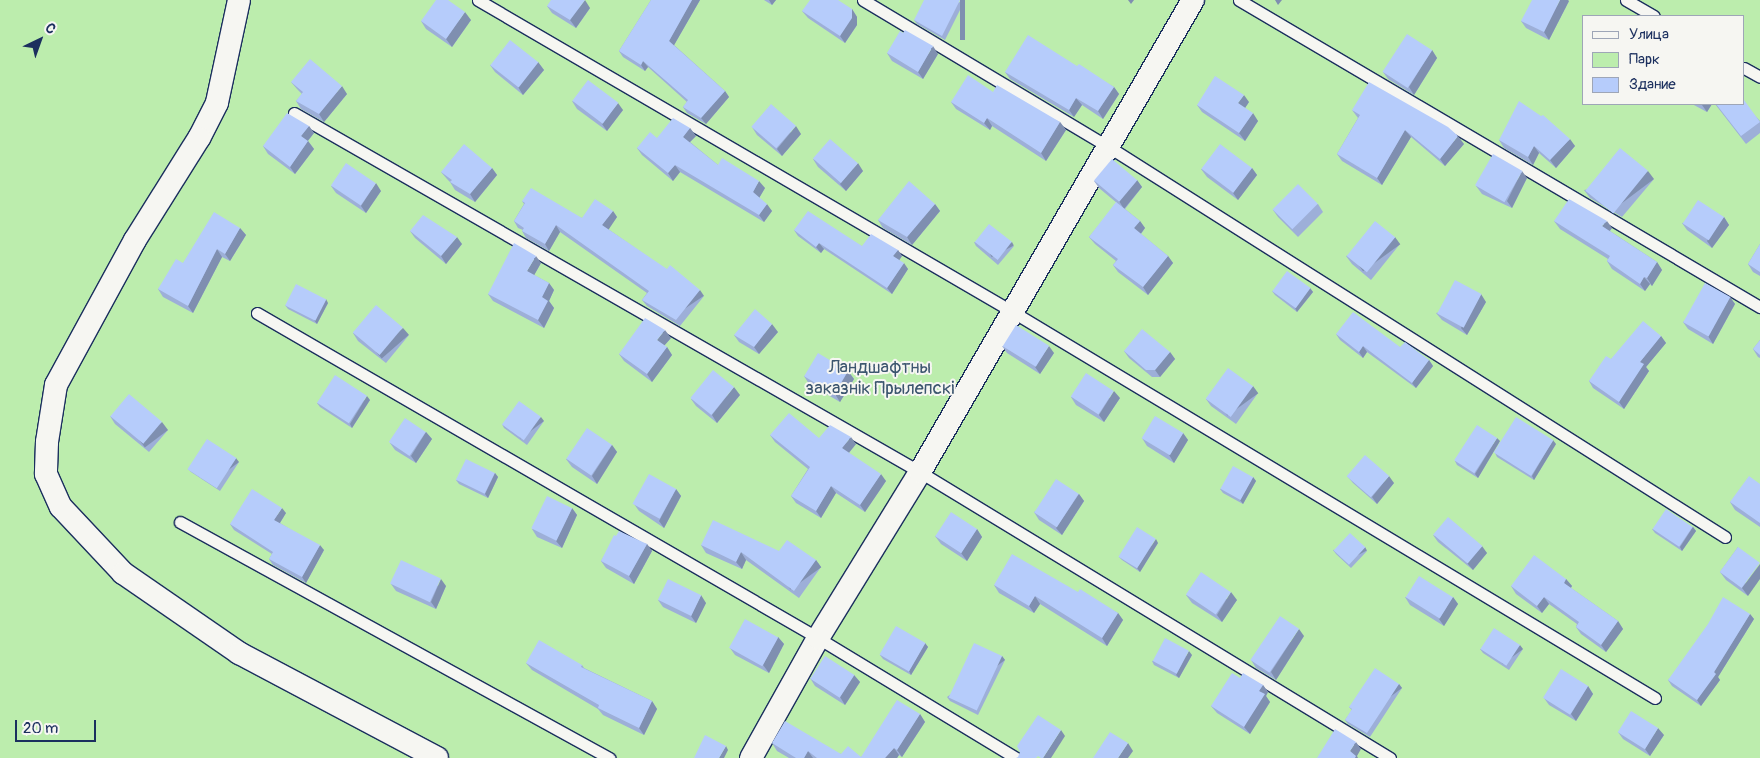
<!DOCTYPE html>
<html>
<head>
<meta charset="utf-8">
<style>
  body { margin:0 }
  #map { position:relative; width:1760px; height:758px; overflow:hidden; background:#f6f6f2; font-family:Pangolin,sans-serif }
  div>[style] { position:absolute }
  .green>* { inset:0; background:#bcedad }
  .roads { filter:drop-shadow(1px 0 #1b2f5e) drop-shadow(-1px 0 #1b2f5e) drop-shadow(0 1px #1b2f5e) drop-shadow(0 -1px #1b2f5e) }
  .service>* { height:11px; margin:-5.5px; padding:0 5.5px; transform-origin:5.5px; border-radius:5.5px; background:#f6f6f2 }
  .minor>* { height:22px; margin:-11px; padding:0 11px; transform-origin:11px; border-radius:11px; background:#f6f6f2 }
  .wall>* { inset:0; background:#9dafd8 }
  .shaded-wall>* { inset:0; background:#7f8fb0; transform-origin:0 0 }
  .building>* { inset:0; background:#b6ccfb; transform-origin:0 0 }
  span { translate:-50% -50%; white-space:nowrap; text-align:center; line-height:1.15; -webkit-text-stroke:4px #f6f6f2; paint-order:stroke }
  .park-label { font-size:18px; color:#3b556e }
  .legend { position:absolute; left:1582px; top:15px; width:162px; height:90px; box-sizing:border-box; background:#f6f6f2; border:1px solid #9ea6b7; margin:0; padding:6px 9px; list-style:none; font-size:15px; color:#1b2f5e }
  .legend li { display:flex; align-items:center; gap:10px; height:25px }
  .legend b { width:25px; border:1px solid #9ea6b7 }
  .north { position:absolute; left:15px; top:15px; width:50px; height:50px; -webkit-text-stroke:4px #f6f6f2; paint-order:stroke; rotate:42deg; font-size:14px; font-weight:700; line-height:20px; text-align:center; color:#1b2f5e }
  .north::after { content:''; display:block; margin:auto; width:18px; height:22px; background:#1b2f5e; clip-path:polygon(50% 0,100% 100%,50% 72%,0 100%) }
  .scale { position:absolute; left:15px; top:720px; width:81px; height:22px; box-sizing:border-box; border:2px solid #1b2f5e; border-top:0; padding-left:6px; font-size:15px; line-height:18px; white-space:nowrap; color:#1b2f5e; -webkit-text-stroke:4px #f6f6f2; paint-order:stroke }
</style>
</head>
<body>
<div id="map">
  <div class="green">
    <div style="clip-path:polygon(evenodd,0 0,1760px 0,1760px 758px,0 758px,0 0,1584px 16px,1744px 16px,1744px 104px,1584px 104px,1584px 16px)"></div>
  </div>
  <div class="roads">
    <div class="service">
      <div style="left:478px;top:0;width:619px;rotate:30.25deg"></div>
      <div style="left:1013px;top:312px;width:749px;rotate:31.02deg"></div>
      <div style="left:863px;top:0;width:287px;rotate:30.9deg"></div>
      <div style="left:1109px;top:147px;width:729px;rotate:32.34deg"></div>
      <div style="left:1239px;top:0;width:605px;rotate:30.51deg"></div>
      <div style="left:1626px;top:0;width:32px;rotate:30deg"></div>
      <div style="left:1744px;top:68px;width:18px;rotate:29deg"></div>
      <div style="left:294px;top:113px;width:722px;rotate:29.83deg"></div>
      <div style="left:920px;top:472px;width:550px;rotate:31.32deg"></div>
      <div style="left:257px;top:313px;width:648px;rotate:30.08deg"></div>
      <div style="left:818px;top:638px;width:232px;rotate:31.2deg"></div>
      <div style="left:180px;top:522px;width:490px;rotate:28.8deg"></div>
    </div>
    <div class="minor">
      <div style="left:239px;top:0;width:105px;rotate:102.1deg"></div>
      <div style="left:217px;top:103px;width:39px;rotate:117deg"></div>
      <div style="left:199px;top:138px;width:120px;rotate:122.1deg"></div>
      <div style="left:135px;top:240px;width:165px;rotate:118.6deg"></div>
      <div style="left:56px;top:385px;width:58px;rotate:99deg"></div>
      <div style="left:47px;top:442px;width:32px;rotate:92deg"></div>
      <div style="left:46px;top:474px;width:36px;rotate:66deg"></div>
      <div style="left:61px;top:507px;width:91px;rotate:46.8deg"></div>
      <div style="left:123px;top:573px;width:141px;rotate:34.6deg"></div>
      <div style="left:239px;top:653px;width:224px;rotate:27.9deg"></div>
      <div style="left:751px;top:758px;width:137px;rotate:-60.8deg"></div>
      <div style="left:818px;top:638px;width:195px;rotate:-58.4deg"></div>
      <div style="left:920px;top:472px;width:545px;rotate:-59.96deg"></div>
    </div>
  </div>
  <div class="wall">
    <div style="clip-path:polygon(651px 0,700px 0,674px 45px,725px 91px,729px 97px,706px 124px,687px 113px,683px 107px,687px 102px,648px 67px,645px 71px,623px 57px,619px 51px)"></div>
    <div style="clip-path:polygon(764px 0,776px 0,772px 5px)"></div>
    <div style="clip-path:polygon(965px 0,945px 40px,917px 24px,914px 20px)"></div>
    <div style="clip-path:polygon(1569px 1px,1549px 40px,1526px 28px,1521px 21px)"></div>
    <div style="clip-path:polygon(547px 6px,590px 8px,576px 28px,552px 13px)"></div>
    <div style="clip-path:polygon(852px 9px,857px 17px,857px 25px,845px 43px,808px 18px,802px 11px)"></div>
    <div style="clip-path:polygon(471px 20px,452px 47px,426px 29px,421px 21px)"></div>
    <div style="clip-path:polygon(1432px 50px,1437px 58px,1414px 95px,1388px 79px,1383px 72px)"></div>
    <div style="clip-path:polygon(887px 53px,938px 54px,923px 79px,892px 61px)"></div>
    <div style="clip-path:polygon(538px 62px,544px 70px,523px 95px,495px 72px,490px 65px)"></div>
    <div style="clip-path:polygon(1077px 66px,1114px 87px,1119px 94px,1103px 119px,1082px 105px,1074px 117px,1010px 79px,1005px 72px)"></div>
    <div style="clip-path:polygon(291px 82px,347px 94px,324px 122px,301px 109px,296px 101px,302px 94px,297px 89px)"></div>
    <div style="clip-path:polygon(993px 92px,1060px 122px,1066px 130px,1046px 161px,992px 126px,990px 130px,956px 109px,951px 102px)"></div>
    <div style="clip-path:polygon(572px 101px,623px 110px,607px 131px,577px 109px)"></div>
    <div style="clip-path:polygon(1249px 102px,1245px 108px,1258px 121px,1245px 141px,1202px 112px,1197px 105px)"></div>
    <div style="clip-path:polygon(1692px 104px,1712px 104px,1707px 112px)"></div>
    <div style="clip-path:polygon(1715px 104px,1744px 104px,1760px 121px,1760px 133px,1746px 144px)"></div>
    <div style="clip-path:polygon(1352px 110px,1464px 144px,1445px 166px,1411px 137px,1382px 185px,1342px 161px,1337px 154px,1358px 118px)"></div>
    <div style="clip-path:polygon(1541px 116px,1575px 146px,1556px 168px,1539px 153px,1533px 165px,1504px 148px,1499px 140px)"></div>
    <div style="clip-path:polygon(309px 126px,314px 133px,308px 141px,314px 149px,295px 174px,268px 154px,263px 146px)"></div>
    <div style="clip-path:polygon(752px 127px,801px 134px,782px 156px,757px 135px)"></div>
    <div style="clip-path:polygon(690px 128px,696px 136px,690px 142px,718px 165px,765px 188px,759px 198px,772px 211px,764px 222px,680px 172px,673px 181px,642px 155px,637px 148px,657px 138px)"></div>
    <div style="clip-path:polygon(813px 159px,863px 171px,846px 191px,818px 167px)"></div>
    <div style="clip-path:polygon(492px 168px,497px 175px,475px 202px,455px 190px,450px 182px,447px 179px,441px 172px)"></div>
    <div style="clip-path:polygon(1252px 168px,1257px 175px,1238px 200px,1207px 177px,1201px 169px)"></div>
    <div style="clip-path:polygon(1527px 178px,1512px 208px,1482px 194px,1476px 186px)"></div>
    <div style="clip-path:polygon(1654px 179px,1622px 217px,1590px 198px,1584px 190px)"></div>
    <div style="clip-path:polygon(1137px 180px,1142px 187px,1125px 209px,1140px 221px,1145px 228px,1141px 234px,1168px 256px,1173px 263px,1148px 295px,1118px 272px,1113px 265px,1116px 261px,1095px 244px,1089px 237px,1117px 203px,1099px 188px,1094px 181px)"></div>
    <div style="clip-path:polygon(331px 186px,381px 191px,366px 213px,336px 193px)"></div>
    <div style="clip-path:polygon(522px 201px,582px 218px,613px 211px,617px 217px,608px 229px,704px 296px,680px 326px,647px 306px,642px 300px,647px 293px,560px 232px,549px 251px,526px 238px,522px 231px,523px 230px,518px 228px,514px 221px,524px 204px)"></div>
    <div style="clip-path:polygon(935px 204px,940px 211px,912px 245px,883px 228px,878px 220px)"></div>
    <div style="clip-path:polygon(1318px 204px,1323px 212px,1298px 237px,1278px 217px,1273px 210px)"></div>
    <div style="clip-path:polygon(1724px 217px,1729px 225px,1712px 248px,1687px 230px,1682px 223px)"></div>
    <div style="clip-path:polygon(1554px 221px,1612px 228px,1610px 231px,1657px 262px,1662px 270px,1652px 286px,1650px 284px,1645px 291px,1612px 269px,1607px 261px,1608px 259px,1560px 229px)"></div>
    <div style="clip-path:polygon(240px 228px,246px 235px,230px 261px,222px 257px,193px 313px,163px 297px,158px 289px,183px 263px)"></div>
    <div style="clip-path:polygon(794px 230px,862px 246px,898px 250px,902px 256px,899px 260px,908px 269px,892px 294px,824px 249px,821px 253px,798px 236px)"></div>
    <div style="clip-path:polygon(410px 231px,462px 244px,446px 264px,415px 238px)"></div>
    <div style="clip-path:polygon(974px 242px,1014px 246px,998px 265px,976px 246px)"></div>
    <div style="clip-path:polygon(1400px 244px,1371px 280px,1352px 264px,1346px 256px)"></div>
    <div style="clip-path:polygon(1760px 244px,1760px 276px,1753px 272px,1748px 264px)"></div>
    <div style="clip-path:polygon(541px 263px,534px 275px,549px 283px,554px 290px,549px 301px,554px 308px,544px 328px,493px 301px,488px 294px)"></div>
    <div style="clip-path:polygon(1310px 288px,1313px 292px,1297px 312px,1275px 295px,1272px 291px)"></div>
    <div style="clip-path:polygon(1730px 297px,1735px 304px,1713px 344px,1688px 329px,1683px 322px)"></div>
    <div style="clip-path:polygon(1486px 302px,1467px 335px,1442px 320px,1436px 313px)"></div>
    <div style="clip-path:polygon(328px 303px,317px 324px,288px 309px,285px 305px)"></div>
    <div style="clip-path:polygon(778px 332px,759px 354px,739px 342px,734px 335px)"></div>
    <div style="clip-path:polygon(353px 333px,409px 335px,386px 363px,358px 341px)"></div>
    <div style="clip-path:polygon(1336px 334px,1400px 347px,1429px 360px,1433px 366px,1416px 388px,1367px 352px,1363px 358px,1340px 340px)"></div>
    <div style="clip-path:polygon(1661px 336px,1666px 343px,1646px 367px,1649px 371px,1624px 409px,1593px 388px,1589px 381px,1611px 359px)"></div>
    <div style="clip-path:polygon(671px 338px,664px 346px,667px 347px,672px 355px,652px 382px,624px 361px,619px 354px)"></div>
    <div style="clip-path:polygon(1760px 340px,1760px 358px,1758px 357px,1753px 349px)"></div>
    <div style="clip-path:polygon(1002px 346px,1054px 353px,1040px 374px,1007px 353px)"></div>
    <div style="clip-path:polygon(1124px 351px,1170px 352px,1175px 359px,1160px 377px,1152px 377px,1129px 358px)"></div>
    <div style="clip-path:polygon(848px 371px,854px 379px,840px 402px,809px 384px,804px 376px)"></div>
    <div style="clip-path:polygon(1258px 393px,1236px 424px,1211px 406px,1206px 399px)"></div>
    <div style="clip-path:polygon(740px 395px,717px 423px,696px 406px,691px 399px)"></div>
    <div style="clip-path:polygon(1071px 397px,1120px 398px,1104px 422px,1076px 405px)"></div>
    <div style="clip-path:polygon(370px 400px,352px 428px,320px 407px,317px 403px)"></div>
    <div style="clip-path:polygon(110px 416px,168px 430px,149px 452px,115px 424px)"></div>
    <div style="clip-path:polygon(544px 421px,527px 445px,504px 428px,502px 424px)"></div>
    <div style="clip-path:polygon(426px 432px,432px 439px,416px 463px,395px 450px,390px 443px)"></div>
    <div style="clip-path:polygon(1183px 433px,1188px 440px,1174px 463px,1147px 446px,1142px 438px)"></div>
    <div style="clip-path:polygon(770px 435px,819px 438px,856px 444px,849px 453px,886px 481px,865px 512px,836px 493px,821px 518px,796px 503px,791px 496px,808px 469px,775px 442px)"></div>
    <div style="clip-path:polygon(1500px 441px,1478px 478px,1457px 465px,1455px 461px)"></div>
    <div style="clip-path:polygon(1556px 444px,1534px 480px,1497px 457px,1495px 453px)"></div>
    <div style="clip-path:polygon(612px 445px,617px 452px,597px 484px,572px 467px,566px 459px)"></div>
    <div style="clip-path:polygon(239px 462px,220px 491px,191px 472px,188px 469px)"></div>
    <div style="clip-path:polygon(495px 473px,498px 477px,488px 498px,459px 484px,456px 480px)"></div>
    <div style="clip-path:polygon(1347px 476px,1394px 483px,1377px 504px,1353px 483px)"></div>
    <div style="clip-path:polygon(1253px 477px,1256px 481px,1243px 504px,1223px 493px,1220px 489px)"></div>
    <div style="clip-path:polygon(1760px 484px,1760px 527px,1735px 510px,1730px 502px)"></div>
    <div style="clip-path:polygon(676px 489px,681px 496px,664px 528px,639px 511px,634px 504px)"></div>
    <div style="clip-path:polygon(1079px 494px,1084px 501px,1062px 535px,1039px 520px,1034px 512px)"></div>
    <div style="clip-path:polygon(572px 508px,577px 515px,562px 548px,537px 537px,532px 529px)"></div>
    <div style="clip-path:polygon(286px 513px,280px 523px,324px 550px,306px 583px,273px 565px,269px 559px,272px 554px,234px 530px,230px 524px)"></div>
    <div style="clip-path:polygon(1693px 527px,1696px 531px,1682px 551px,1655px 533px,1652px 529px)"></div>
    <div style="clip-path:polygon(977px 529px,982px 537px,967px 561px,941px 544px,935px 536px)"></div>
    <div style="clip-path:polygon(1433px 535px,1487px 553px,1473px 570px,1438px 542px)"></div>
    <div style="clip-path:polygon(616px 536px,647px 544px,652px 551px,634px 584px,606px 568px,601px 561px)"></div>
    <div style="clip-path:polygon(1158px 543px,1140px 572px,1122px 560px,1119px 557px)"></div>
    <div style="clip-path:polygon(701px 545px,779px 551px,816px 560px,821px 567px,799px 598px,746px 560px,742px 569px,706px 553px)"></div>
    <div style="clip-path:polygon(1365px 547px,1367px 551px,1351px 568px,1336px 554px,1333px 550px)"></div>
    <div style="clip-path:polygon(1738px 547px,1748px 596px,1726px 580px,1720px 572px)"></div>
    <div style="clip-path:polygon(1566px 579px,1572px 586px,1571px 588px,1618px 621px,1623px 629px,1606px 652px,1581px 634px,1576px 627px,1577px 624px,1549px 604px,1542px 613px,1516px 594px,1511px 586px)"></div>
    <div style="clip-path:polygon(391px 584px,446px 586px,436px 609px,396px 591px)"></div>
    <div style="clip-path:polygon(994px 585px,1078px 592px,1118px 613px,1123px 620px,1107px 646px,1040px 604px,1034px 613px,999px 593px)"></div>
    <div style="clip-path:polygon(1186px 595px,1237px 600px,1222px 622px,1192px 603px)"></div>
    <div style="clip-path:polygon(1405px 597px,1453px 597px,1458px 604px,1444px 626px,1410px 605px)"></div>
    <div style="clip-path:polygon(658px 600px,706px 603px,696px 623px,663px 607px)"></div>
    <div style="clip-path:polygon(1750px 614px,1754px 619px,1718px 677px,1720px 680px,1701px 706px,1672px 686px,1668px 680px)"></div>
    <div style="clip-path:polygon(1304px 636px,1276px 680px,1256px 668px,1251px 660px)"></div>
    <div style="clip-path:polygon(778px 637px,784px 644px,769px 673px,735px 655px,730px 648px)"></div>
    <div style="clip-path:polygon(925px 643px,928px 647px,911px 675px,883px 659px,880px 655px)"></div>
    <div style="clip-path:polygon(1480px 649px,1523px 649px,1509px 670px,1483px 653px)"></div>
    <div style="clip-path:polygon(1192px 655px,1179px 678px,1154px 665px,1152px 661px)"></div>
    <div style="clip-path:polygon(1002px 656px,1005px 660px,978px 715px,950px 701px,947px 697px)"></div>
    <div style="clip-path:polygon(526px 663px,582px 665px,584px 668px,652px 701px,657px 709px,644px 735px,603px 715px,598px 709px,532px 670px)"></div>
    <div style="clip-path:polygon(854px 675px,860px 682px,845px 705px,815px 686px,810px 678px)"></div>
    <div style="clip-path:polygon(1240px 678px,1263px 685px,1268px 692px,1266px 696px,1270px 702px,1250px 734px,1217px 713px,1211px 706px)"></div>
    <div style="clip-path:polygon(1399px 684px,1402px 688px,1370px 737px,1348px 724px,1345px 720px,1352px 710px,1349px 707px)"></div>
    <div style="clip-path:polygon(1588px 686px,1593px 694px,1576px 721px,1549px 705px,1544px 698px)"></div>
    <div style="clip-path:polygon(920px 714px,925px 722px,902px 757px,899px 755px,897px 758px,789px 758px,777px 751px,772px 743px,861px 757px)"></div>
    <div style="clip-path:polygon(1618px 732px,1664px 735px,1650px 756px,1623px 739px)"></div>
  </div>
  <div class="shaded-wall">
    <div style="clip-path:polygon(585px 0,590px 8px,576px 28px,570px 20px)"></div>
    <div style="clip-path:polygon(692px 0,700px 0,673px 47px,669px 41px)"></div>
    <div style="clip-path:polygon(769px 0,776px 0,772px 5px)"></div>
    <div style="left:960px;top:0;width:5px;height:40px"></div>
    <div style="clip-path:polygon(1128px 0,1134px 0,1131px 4px)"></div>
    <div style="clip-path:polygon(1275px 0,1282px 0,1278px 5px)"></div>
    <div style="clip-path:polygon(1560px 0,1568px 0,1569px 1px,1549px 40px,1544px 32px)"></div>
    <div style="clip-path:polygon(852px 9px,857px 17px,857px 25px,845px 43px,840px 36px)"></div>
    <div style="clip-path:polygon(465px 12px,471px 20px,452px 47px,446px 39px)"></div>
    <div style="clip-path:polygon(933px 46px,938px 54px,923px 79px,918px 72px)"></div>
    <div style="clip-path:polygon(1432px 50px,1437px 58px,1414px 95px,1409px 87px)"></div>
    <div style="clip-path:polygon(643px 61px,648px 67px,645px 71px,641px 65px)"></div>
    <div style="clip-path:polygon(538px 62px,544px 70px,523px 95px,518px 87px)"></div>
    <div style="clip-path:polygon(342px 86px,347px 94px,324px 122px,319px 114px)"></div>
    <div style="clip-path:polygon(1114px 87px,1119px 94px,1103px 119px,1098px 111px)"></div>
    <div style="clip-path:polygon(725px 91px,729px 97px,706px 124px,701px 118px)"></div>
    <div style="clip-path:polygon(1244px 95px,1249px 102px,1243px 111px,1238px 103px)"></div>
    <div style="clip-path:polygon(1076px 98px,1082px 105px,1074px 117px,1069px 110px)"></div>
    <div style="clip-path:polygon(618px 103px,623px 110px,607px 131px,602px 124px)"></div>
    <div style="clip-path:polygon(1703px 104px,1712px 104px,1707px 112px,1702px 105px)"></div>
    <div style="clip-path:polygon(1253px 113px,1258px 121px,1245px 141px,1239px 133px)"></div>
    <div style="clip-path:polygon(987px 118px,992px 126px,990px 130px,984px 123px)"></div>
    <div style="clip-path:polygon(1060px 122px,1066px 130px,1046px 161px,1041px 153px)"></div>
    <div style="clip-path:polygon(309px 126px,314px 133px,306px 143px,301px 136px)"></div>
    <div style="clip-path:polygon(796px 126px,801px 134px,782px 156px,777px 149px)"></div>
    <div style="clip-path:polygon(690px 128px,696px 136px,688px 144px,683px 137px)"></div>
    <div style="clip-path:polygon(1405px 130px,1411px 137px,1382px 185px,1377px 178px)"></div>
    <div style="clip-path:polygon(1458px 136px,1464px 144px,1445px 166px,1440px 159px)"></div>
    <div style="clip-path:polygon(1570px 139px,1575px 146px,1556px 168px,1550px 160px)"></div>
    <div style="clip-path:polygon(308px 141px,314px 149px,295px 174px,290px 167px)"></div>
    <div style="clip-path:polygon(1534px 146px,1539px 153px,1533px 165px,1528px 157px)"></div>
    <div style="clip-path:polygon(858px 163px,863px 171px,846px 191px,840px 184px)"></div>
    <div style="clip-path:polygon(675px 165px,680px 172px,673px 181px,668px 173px)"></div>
    <div style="clip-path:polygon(492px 168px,497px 175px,475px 202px,470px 194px)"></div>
    <div style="clip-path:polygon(1252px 168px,1257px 175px,1238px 200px,1233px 193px)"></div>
    <div style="clip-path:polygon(1522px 171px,1527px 178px,1512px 208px,1507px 201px)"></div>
    <div style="left:1648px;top:171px;width:10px;height:50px;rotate:53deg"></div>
    <div style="clip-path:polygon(1137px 180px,1142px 187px,1124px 209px,1119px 201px)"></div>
    <div style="clip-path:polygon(759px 181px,765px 188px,758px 200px,753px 192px)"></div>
    <div style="clip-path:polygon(376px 183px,381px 191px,366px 213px,361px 206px)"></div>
    <div style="clip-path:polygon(767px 204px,772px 211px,764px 222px,759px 215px)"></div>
    <div style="clip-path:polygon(935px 204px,940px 211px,912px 245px,907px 237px)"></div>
    <div style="clip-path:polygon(613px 211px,617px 217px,607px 232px,602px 225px)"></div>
    <div style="clip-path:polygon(1724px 217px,1729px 225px,1712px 248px,1707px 241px)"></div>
    <div style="clip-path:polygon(1140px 221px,1145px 228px,1139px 236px,1134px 228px)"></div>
    <div style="clip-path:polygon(1607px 221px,1612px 228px,1607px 234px,1602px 226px)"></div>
    <div style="clip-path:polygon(556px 225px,560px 232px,549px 251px,545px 244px)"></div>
    <div style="clip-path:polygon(240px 228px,246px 235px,230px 261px,225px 254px)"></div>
    <div style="clip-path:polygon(457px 237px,462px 244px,446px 264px,441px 256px)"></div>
    <div style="left:1395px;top:237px;width:9px;height:46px;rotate:54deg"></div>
    <div style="left:1012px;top:242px;width:4px;height:25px;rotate:63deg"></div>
    <div style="clip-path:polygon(819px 243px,824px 249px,821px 253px,816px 247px)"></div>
    <div style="clip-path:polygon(217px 249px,222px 257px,193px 313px,188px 306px)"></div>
    <div style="clip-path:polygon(898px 250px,902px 256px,898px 262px,893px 256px)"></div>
    <div style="clip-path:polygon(536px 256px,541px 263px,532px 279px,527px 271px)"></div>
    <div style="clip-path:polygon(1168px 256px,1173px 263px,1148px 295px,1143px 287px)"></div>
    <div style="clip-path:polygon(1657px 262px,1662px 270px,1652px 286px,1647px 278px)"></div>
    <div style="clip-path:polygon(904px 263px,908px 269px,892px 294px,887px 288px)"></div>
    <div style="clip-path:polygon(1644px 277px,1650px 284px,1645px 291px,1640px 284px)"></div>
    <div style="clip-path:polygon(549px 283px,554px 290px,549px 301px,554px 308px,544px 328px,538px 320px,542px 297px)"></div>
    <div style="clip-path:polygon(1310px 288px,1313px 292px,1297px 312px,1295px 308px)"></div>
    <div style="left:700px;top:290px;width:7px;height:38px;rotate:56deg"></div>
    <div style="clip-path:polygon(1481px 294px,1486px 302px,1467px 335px,1461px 328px)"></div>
    <div style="clip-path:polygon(1730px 297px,1735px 304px,1713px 344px,1708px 336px)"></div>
    <div style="clip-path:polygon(326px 299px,328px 303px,317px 324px,314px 320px)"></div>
    <div style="clip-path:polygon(772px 324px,778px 332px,759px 354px,754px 347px)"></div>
    <div style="left:403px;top:328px;width:9px;height:36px;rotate:49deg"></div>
    <div style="clip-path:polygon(665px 330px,671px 338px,662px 348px,657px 340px)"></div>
    <div style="clip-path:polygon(1661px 336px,1666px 343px,1646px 367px,1649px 371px,1624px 409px,1619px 402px,1640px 362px)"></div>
    <div style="clip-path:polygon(1049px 346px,1054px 353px,1040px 374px,1035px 367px)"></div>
    <div style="clip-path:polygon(1363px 346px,1367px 352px,1363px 358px,1359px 352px)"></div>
    <div style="clip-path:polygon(667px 347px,672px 355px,652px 382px,647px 374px)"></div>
    <div style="clip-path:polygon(1170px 352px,1175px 359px,1160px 377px,1155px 370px)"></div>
    <div style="clip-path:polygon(1429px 360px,1433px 366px,1416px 388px,1412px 383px)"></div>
    <div style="clip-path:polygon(848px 371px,854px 379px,840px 402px,835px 394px)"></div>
    <div style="left:1253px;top:386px;width:9px;height:38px;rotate:54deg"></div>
    <div style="clip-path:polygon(734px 387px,740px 395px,717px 423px,712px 415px)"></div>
    <div style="clip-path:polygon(1114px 391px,1120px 398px,1104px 422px,1099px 415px)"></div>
    <div style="clip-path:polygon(367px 396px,370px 400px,352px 428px,350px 424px)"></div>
    <div style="left:541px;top:417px;width:5px;height:29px;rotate:53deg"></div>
    <div style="left:162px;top:422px;width:10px;height:29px;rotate:53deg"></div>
    <div style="clip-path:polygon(426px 432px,432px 439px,416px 463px,411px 456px)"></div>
    <div style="clip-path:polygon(1183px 433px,1188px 440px,1174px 463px,1169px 455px)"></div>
    <div style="clip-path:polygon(851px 437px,856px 444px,847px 455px,842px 448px)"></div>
    <div style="clip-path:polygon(1497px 438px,1500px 441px,1478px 478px,1475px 474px)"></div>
    <div style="clip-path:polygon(1553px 440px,1556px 444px,1534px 480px,1532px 476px)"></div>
    <div style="clip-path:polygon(612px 445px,617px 452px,597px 484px,592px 476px)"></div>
    <div style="left:236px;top:458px;width:5px;height:35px;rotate:53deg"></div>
    <div style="clip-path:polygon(495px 473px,498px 477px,488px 498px,485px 494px)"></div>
    <div style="clip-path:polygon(881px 474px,886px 481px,865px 512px,860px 505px)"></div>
    <div style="clip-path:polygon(1389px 476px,1394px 483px,1377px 504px,1372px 497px)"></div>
    <div style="clip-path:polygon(1253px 477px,1256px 481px,1243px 504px,1240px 500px)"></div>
    <div style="clip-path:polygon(831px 486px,836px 493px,821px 518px,816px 511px)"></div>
    <div style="clip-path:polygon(676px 489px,681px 496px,664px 528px,659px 521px)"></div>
    <div style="clip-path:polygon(1079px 494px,1084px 501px,1062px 535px,1056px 528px)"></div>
    <div style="clip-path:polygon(282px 508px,286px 513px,278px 526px,274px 520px)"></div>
    <div style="clip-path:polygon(572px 508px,577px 515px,562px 548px,556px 541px)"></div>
    <div style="clip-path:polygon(1693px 527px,1696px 531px,1682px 551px,1680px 547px)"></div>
    <div style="clip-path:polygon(977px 529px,982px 537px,967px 561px,961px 553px)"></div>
    <div style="clip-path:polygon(1156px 539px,1158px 543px,1140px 572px,1137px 568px)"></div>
    <div style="clip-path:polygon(647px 544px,652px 551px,634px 584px,629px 576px)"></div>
    <div style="clip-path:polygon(320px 545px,324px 550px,306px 583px,302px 577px)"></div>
    <div style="clip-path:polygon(1482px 546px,1487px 553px,1473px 570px,1467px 563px)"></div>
    <div style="left:1365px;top:547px;width:4px;height:23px;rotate:63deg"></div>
    <div style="clip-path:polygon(741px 552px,746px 560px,742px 569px,736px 562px)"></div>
    <div style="left:816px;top:560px;width:9px;height:38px;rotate:54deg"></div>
    <div style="clip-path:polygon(1760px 564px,1760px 579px,1748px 596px,1742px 588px)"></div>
    <div style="clip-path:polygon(441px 579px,446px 586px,436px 609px,431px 602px)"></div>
    <div style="clip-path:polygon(1566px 579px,1572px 586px,1569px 590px,1564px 583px)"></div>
    <div style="clip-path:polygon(1231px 592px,1237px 600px,1222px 622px,1217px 615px)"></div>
    <div style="clip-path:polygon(701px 595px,706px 603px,696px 623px,691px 616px)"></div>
    <div style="clip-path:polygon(1035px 596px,1040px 604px,1034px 613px,1029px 606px)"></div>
    <div style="clip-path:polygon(1453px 597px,1458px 604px,1444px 626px,1439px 619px)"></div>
    <div style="clip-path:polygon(1544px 597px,1549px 604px,1542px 613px,1537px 606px)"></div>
    <div style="clip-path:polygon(1118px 613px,1123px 620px,1107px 646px,1102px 638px)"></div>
    <div style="clip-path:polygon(1750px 614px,1754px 619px,1718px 677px,1720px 680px,1701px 706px,1697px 700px)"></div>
    <div style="clip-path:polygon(1618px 621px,1623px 629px,1606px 652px,1601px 645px)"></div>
    <div style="clip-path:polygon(1299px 629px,1304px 636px,1276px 680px,1271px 672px)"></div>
    <div style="clip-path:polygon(778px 637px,784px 644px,769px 673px,763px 665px)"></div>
    <div style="clip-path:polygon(925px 643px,928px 647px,911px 675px,909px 671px)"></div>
    <div style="left:1520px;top:645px;width:5px;height:25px;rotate:53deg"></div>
    <div style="clip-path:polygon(1189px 651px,1192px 655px,1179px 678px,1176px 675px)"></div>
    <div style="left:1002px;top:656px;width:5px;height:61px;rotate:53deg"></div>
    <div style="clip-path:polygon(854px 675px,860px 682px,845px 705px,840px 697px)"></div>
    <div style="left:1399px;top:684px;width:5px;height:59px;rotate:53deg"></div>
    <div style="clip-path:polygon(1263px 685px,1268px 692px,1266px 696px,1270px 702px,1250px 734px,1244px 727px,1259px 691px)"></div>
    <div style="clip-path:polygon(1588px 686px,1593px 694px,1576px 721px,1571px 714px)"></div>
    <div style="clip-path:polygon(652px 701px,657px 709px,644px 735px,639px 728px)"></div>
    <div style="clip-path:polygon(920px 714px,925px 722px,902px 757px,897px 750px)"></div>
    <div style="clip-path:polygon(1658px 728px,1664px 735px,1650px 756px,1645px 749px)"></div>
    <div style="clip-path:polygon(1061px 730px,1065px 736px,1051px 758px,1043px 758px)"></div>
    <div style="clip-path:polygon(1356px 742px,1361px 749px,1357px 756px,1358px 758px,1354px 758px,1350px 751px)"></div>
    <div style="clip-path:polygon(1128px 743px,1133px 751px,1128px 758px,1118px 758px)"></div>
    <div style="clip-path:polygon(726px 746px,728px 750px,724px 758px,719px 758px)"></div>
    <div style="clip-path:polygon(894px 748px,899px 755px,897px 758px,885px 758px)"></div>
    <div style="clip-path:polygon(808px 751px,813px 758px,804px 758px)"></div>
  </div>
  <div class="building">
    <div style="clip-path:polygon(436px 0,448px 0,465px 12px,446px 39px,421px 21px)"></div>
    <div style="clip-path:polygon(551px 0,585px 0,570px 20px,547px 6px)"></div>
    <div style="clip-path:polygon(651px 0,692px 0,669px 41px,725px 91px,701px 118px,683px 107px,688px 100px,643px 61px,641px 65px,619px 51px)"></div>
    <div style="clip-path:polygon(810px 0,838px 0,852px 9px,852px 18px,840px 36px,802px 11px)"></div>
    <div style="clip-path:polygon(924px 0,960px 0,942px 36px,914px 20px)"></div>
    <div style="clip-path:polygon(1532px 0,1560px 0,1544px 32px,1521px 21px)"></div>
    <div style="clip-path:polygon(905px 30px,933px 46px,918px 72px,887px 53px,900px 31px,903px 33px)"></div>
    <div style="left:1407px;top:34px;width:30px;height:45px;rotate:33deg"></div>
    <div style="clip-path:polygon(1028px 35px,1077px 66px,1079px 64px,1114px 87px,1098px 111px,1076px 98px,1069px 110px,1005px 72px)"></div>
    <div style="left:510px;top:40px;width:36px;height:32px;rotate:38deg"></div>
    <div style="clip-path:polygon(310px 59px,342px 86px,319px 114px,296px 101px,303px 92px,291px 82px)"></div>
    <div style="clip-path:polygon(968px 75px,993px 92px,997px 85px,1060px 122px,1041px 153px,987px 118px,984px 123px,951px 102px)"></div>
    <div style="clip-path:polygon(1215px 76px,1244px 95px,1238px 103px,1253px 113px,1239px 133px,1197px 105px)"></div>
    <div style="left:588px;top:80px;width:38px;height:26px;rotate:37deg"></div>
    <div style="clip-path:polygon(1369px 82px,1448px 127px,1458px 136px,1440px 159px,1405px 130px,1377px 178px,1337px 154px,1360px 115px,1352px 110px)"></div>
    <div style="clip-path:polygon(1744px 100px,1760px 122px,1741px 136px,1716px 104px,1744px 104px)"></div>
    <div style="clip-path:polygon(1519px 101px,1541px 116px,1543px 115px,1570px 139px,1550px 160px,1534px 146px,1528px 157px,1499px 140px)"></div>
    <div style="left:771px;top:104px;width:33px;height:30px;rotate:41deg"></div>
    <div style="clip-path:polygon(287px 113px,309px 126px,301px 136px,308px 141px,290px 167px,263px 146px)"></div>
    <div style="clip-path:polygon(673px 118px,690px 128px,683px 137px,718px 165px,722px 158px,759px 181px,753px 192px,767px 204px,759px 215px,675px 165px,668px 173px,637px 148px,650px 132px,657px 138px)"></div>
    <div style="left:830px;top:139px;width:37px;height:26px;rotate:41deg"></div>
    <div style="clip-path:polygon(464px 144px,492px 168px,470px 194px,450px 182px,452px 180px,441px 172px)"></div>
    <div style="left:1220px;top:144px;width:40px;height:31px;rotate:37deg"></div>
    <div style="left:1620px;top:148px;width:36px;height:55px;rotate:39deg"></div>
    <div style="left:1493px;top:154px;width:34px;height:36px;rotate:30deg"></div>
    <div style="left:1112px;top:159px;width:33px;height:28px;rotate:40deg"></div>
    <div style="left:346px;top:163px;width:36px;height:27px;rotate:34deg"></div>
    <div style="clip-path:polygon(909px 181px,935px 204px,907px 237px,878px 220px)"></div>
    <div style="left:1298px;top:184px;width:28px;height:36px;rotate:45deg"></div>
    <div style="clip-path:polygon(531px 188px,582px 218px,595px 199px,613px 211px,602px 225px,667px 269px,670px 265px,700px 290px,676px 320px,642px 300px,649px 291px,556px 225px,545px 244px,522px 231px,524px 228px,514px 221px,525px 203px,522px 201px)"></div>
    <div style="clip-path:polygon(1569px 199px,1607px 221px,1602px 226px,1657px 262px,1647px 278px,1644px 277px,1640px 284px,1607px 261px,1610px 256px,1554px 221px)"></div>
    <div style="left:1698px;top:200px;width:31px;height:28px;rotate:33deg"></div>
    <div style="clip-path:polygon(1116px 202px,1140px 221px,1134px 228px,1168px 256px,1143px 287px,1113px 265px,1118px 259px,1089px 237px)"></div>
    <div style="clip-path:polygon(808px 211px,862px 246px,871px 234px,898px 250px,893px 256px,904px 263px,887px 288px,819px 243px,816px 247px,794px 230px)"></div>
    <div style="clip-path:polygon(214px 212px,240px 228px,225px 254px,217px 249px,188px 306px,158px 289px,176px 259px,183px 263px)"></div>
    <div style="clip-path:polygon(423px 215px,457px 237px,441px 256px,410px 231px)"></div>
    <div style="left:1375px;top:221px;width:26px;height:45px;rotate:39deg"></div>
    <div style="left:989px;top:224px;width:29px;height:23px;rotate:38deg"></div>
    <div style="clip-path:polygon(514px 243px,536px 256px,527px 271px,549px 283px,542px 297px,548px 301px,538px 320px,488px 294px)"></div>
    <div style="clip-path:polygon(1760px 244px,1760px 272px,1748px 264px)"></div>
    <div style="left:1287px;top:271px;width:29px;height:25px;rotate:36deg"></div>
    <div style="left:1455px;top:280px;width:30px;height:38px;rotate:28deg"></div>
    <div style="left:1705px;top:283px;width:29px;height:45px;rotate:29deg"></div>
    <div style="left:296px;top:284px;width:34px;height:24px;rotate:27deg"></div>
    <div style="left:376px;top:305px;width:35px;height:36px;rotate:40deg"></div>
    <div style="clip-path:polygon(755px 309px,772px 324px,754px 347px,734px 335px)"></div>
    <div style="clip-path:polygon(1353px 312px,1400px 347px,1405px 342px,1429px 360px,1412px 383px,1363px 346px,1359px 352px,1336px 334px)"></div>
    <div style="clip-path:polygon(645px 318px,665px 330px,657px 340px,667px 347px,647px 374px,619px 354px)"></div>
    <div style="clip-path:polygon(1643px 321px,1661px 336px,1640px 362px,1644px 364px,1619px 402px,1589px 381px,1606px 356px,1611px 359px)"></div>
    <div style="left:1016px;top:325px;width:39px;height:25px;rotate:32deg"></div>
    <div style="clip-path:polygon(1142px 329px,1170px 352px,1155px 370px,1146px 370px,1124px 351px)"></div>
    <div style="clip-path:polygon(1760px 340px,1760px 355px,1753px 349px)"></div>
    <div style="left:818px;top:353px;width:35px;height:27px;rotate:31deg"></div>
    <div style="left:1228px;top:368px;width:31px;height:38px;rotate:36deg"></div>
    <div style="left:713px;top:370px;width:27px;height:36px;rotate:39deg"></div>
    <div style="left:1086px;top:373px;width:33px;height:28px;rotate:33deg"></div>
    <div style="left:335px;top:375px;width:38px;height:33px;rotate:33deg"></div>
    <div style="left:129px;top:394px;width:43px;height:29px;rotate:40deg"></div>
    <div style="left:519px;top:401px;width:27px;height:29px;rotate:36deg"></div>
    <div style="clip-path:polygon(789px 413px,819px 438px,830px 425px,851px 437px,842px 448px,881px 474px,860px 505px,831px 486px,816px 511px,791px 496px,810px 467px,770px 435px)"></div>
    <div style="left:1155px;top:416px;width:33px;height:26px;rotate:31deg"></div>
    <div style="left:1516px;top:417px;width:44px;height:42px;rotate:32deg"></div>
    <div style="left:405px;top:418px;width:25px;height:29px;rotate:34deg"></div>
    <div style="left:1477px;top:425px;width:24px;height:42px;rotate:33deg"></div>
    <div style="left:587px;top:428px;width:30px;height:37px;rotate:34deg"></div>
    <div style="left:207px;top:439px;width:35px;height:36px;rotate:33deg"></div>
    <div style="left:1365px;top:455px;width:32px;height:28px;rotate:41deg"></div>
    <div style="left:466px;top:459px;width:32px;height:23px;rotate:26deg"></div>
    <div style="left:1233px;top:466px;width:23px;height:26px;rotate:29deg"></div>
    <div style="left:649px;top:474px;width:31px;height:34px;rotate:29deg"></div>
    <div style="clip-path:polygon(1749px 476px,1760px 484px,1760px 523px,1730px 502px)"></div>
    <div style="left:1056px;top:479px;width:27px;height:40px;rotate:33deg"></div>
    <div style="clip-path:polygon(252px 489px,282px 508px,274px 520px,320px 545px,302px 577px,269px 559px,273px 552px,230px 524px)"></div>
    <div style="left:547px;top:496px;width:28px;height:36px;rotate:26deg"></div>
    <div style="left:1666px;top:509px;width:32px;height:24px;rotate:34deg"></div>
    <div style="left:951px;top:512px;width:31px;height:29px;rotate:33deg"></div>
    <div style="left:1448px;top:517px;width:45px;height:23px;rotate:40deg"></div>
    <div style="clip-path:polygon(713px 520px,779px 551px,787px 540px,816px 560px,794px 591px,741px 552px,736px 562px,701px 545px)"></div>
    <div style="left:1137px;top:527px;width:22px;height:35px;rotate:32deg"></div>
    <div style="clip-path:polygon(619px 531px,647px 544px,629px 576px,601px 561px,614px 535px,616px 536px)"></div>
    <div style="left:1350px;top:533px;width:21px;height:24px;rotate:43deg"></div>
    <div style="left:1738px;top:547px;width:27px;height:31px;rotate:36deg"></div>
    <div style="clip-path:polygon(1012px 554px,1078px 592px,1080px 589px,1118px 613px,1102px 638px,1035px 596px,1029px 606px,994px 585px)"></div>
    <div style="clip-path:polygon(1534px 555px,1566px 579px,1564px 583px,1618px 621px,1601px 645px,1576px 627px,1579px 622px,1544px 597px,1537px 606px,1511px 586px)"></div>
    <div style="left:401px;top:560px;width:44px;height:26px;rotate:25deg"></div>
    <div style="left:1201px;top:572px;width:36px;height:27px;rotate:34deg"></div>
    <div style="left:1419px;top:576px;width:40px;height:25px;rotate:32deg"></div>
    <div style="left:668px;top:579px;width:37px;height:23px;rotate:26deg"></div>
    <div style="clip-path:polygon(1723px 597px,1750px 614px,1714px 672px,1716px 674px,1697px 700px,1668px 680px,1708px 624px)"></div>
    <div style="left:1280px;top:616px;width:23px;height:53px;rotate:34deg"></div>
    <div style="left:745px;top:619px;width:38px;height:33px;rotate:29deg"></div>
    <div style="left:896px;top:626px;width:34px;height:33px;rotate:30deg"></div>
    <div style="left:1494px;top:628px;width:31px;height:25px;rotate:33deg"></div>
    <div style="left:1165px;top:638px;width:27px;height:26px;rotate:28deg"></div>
    <div style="clip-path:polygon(539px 640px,582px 665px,581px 667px,652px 701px,639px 728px,598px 708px,599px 705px,526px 663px)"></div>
    <div style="left:974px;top:643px;width:31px;height:60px;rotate:25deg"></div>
    <div style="left:825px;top:656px;width:35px;height:27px;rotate:33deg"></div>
    <div style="clip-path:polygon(1375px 668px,1399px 684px,1367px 733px,1345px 720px,1352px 709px,1349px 707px)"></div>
    <div style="left:1561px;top:669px;width:32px;height:34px;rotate:32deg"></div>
    <div style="clip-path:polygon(1232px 673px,1240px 678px,1243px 673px,1263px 685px,1259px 691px,1265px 694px,1244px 727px,1211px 706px)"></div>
    <div style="clip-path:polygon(897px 700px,920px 714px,897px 750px,894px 748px,885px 758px,817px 758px,808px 751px,804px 758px,796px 758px,772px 743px,785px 721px,841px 754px,848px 746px,861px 757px)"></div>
    <div style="left:1631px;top:711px;width:32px;height:25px;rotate:32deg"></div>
    <div style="clip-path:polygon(1038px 715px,1061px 730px,1043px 758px,1041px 758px,1038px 756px,1036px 758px,1016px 758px,1018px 757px,1020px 752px,1017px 746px)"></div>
    <div style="clip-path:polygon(1335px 729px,1356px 742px,1350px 751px,1356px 756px,1355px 758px,1317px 758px)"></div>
    <div style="clip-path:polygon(1110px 732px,1128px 743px,1118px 758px,1093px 758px)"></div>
    <div style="clip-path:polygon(705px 735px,726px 746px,719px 758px,694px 758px)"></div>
  </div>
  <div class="park-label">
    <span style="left:880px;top:379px">Ландшафтны<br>заказнік Прылепскі</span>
  </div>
  <ul class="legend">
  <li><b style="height:6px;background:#f6f6f2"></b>Улица</li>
  <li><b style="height:14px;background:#bcedad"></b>Парк</li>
  <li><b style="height:14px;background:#b6ccfb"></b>Здание</li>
  </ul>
  <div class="north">С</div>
  <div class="scale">20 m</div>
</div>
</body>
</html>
